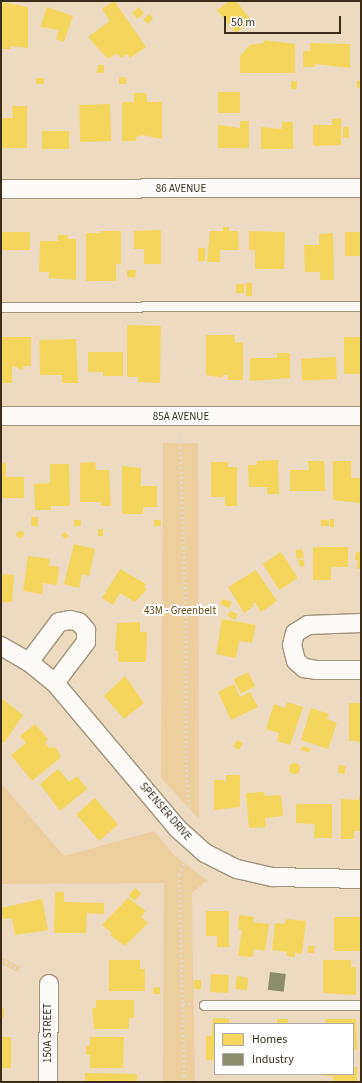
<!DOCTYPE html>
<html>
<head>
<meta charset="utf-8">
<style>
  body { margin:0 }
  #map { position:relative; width:362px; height:1083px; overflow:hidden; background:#ecdbc0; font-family:"Source Sans 3",sans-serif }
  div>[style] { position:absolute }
  .green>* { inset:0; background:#edcf9e; transform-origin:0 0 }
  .homes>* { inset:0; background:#f6d55c; transform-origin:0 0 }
  .round { border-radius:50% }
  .industry>* { inset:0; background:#8c8c6e; transform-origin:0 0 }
  .path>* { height:2.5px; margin-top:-1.25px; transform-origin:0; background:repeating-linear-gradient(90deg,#dfd9d0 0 2px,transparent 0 5px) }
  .roads { filter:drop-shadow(1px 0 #a1947f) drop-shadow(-1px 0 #a1947f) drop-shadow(0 1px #a1947f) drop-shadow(0 -1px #a1947f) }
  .service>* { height:9px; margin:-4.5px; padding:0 4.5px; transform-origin:4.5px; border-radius:4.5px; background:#fcfaf6 }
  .minor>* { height:18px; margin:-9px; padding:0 9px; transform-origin:9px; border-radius:9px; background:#fcfaf6 }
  span { translate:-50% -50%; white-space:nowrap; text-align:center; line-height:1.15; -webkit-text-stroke:4px #fff; paint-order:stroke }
  .street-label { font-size:11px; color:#3a2e1b }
  .park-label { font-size:11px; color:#664811 }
  .frame { position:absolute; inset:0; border:2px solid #3a2e1b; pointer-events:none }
  .legend { position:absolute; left:214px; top:1023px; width:140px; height:52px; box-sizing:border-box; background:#fff; border:1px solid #b0aba4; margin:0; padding:5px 7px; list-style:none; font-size:12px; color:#3a2e1b }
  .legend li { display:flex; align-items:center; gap:8px; height:20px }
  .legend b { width:20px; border:1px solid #b0aba4 }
  .scale { position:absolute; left:224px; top:16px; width:117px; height:18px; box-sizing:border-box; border:2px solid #3a2e1b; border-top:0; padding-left:5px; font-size:12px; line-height:14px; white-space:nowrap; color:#3a2e1b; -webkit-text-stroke:3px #fff; paint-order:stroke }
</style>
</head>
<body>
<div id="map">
  <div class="green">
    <div style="clip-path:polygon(163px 443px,198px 443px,199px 819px,161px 778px)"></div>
    <div style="clip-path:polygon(1px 783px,64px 856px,154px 831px,174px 855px,209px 882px,205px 882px,192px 893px,195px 1082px,163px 1082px,164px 883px,1px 884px)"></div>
    <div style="left:1px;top:957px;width:22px;height:6px;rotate:27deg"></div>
  </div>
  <div class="homes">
    <div style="clip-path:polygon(114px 1px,146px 47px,130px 58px,127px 54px,121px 58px,117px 53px,108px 59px,88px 37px,110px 21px,102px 9px)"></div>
    <div style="clip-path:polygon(229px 1px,236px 1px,251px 20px,236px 33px,217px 10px)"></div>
    <div style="clip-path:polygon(1px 2px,28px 7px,28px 48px,10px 46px,10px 49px,1px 49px)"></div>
    <div style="clip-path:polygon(47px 7px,73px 16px,64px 42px,56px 39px,59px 30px,40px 27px)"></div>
    <div style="left:139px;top:7px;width:8px;height:9px;rotate:50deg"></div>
    <div style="left:149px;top:14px;width:6px;height:8px;rotate:45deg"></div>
    <div style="clip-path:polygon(264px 40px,295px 44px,295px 73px,240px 73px,240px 56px,250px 45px,264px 43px)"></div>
    <div style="clip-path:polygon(310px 43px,350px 44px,350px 68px,315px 64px,315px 67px,303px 67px,303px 51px,310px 51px)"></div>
    <div style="clip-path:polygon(98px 65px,104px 65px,104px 73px,97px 73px)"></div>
    <div style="clip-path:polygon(119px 77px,127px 78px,126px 84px,119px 84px)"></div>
    <div style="left:36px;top:78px;width:8px;height:6px"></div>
    <div style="left:291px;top:81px;width:6px;height:8px"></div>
    <div style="left:357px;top:81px;width:4px;height:7px"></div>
    <div style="left:218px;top:92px;width:22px;height:21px"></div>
    <div style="clip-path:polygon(134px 93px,146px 93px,147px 102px,162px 102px,162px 139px,143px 135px,136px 137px,136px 141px,122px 141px,122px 102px,134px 102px)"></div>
    <div style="left:110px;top:104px;width:37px;height:31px;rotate:88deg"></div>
    <div style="clip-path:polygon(12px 106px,27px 106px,27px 148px,1px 148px,1px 118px,13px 118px)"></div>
    <div style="clip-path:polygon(341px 118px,341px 145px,313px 146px,313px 125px,332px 125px,332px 119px)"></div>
    <div style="clip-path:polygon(240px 121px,249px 121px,249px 148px,218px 148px,218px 125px,240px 128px)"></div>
    <div style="clip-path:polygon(282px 122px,293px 122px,293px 149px,261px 149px,261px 127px,282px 129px)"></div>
    <div style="left:343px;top:127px;width:6px;height:11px"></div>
    <div style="left:42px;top:131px;width:27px;height:18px"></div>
    <div style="clip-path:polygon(223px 227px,229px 227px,229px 231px,238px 231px,239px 250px,220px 250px,220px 262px,207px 262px,210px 231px,223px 231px)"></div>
    <div style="clip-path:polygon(161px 230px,161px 264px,144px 264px,144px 249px,134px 249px,134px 231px)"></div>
    <div style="clip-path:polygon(101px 231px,121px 231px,121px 264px,116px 264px,116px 281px,86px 281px,86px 233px,101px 233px)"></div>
    <div style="clip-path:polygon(249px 231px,285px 232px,284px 269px,255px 269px,255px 250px,249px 250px)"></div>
    <div style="left:1px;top:232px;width:29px;height:18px"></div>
    <div style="left:361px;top:232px;width:24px;height:16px;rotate:90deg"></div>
    <div style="clip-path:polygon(333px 233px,334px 280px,320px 280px,320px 272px,305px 272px,304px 245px,319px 245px,319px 234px)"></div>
    <div style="clip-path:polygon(58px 235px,68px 235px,68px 239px,76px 239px,76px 280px,49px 278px,49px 272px,39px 272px,40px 241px,58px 241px)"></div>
    <div style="left:198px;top:248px;width:7px;height:13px"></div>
    <div style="clip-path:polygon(127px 270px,136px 270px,135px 278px,127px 277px)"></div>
    <div style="left:246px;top:283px;width:6px;height:13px"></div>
    <div style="left:244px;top:284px;width:9px;height:8px;rotate:90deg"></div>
    <div style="clip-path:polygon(127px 325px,161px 326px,160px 383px,138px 382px,138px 377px,127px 377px)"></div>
    <div style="clip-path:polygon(206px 335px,234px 335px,235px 343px,243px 342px,243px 380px,228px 380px,228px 375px,223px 375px,223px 378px,206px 375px)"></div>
    <div style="clip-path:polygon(1px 337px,31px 337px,31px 366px,23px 366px,23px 370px,12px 366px,12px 383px,1px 383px)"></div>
    <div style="left:361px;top:337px;width:37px;height:17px;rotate:90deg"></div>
    <div style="clip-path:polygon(76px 339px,78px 383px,62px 383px,62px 375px,40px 375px,39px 340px)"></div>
    <div style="clip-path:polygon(88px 352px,123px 352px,123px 376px,103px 376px,103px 372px,88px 372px)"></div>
    <div style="clip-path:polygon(277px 353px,290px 353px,290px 378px,250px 381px,250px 358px,277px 358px)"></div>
    <div style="left:336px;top:357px;width:22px;height:35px;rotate:87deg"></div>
    <div style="clip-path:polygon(278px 460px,279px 494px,267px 494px,267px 487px,249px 487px,248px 465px,257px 465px,257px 461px)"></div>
    <div style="clip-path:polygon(308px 461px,324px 461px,325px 491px,290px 491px,290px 470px,309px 470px)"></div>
    <div style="clip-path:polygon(333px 461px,351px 461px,351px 478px,361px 478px,360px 503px,333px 500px)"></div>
    <div style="clip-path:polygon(95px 462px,96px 470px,109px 470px,111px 506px,101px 506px,101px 502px,80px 502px,80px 463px)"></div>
    <div style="clip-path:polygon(211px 462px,228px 462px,228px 467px,237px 467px,237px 506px,225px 506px,225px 497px,211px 497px)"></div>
    <div style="clip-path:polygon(1px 463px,6px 463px,6px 477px,24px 477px,24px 498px,1px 498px)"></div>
    <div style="clip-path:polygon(50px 464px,69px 464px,70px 506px,51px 506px,51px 510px,35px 510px,34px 484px,50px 483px)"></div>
    <div style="clip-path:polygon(122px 466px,141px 468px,141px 486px,157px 486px,157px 507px,143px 507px,143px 514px,122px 514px)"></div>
    <div style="left:31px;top:517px;width:7px;height:9px"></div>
    <div style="left:330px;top:519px;width:4px;height:8px"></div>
    <div style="left:74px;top:520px;width:7px;height:6px"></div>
    <div style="left:154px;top:520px;width:7px;height:6px"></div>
    <div style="left:321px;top:520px;width:8px;height:6px"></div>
    <div style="left:98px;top:529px;width:5px;height:7px"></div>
    <div style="clip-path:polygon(20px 530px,25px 534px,20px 539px,15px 535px)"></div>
    <div style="clip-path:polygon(65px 532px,69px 536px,65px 539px,61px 535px)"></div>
    <div style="clip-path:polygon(74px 544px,95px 549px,89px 576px,82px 574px,79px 588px,64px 584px)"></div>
    <div style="clip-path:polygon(313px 547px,348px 547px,348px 567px,331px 567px,331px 580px,313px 580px)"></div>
    <div style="clip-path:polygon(361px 548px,361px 569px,357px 569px,358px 560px,355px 560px,356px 552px,359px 552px)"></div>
    <div style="left:302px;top:549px;width:9px;height:7px;rotate:77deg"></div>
    <div style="left:281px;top:552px;width:31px;height:22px;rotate:57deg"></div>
    <div style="clip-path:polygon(28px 556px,50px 559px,49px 566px,59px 567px,57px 585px,43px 583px,42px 594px,23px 591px)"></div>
    <div style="left:303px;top:559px;width:7px;height:5px;rotate:74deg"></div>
    <div style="clip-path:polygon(120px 569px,146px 584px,144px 587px,147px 589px,135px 602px,120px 593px,113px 605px,102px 598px)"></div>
    <div style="clip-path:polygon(256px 570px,277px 601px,261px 612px,255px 602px,253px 604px,254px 606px,244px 613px,228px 587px)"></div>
    <div style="clip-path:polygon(1px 574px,14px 575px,12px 602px,1px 602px)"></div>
    <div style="clip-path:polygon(223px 599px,232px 602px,229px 608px,220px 604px)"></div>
    <div style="clip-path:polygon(230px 611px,238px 614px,235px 620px,227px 616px)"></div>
    <div style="clip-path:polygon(222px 619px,256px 625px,252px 643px,239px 641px,236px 658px,216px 654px)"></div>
    <div style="clip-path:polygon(140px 622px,140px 632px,147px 632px,146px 662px,118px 662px,118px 651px,115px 651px,117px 623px)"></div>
    <div style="left:248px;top:672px;width:16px;height:16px;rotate:63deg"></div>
    <div style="clip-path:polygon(125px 676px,144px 703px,124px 719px,104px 696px)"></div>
    <div style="clip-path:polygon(234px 684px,240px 697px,250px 692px,258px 707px,231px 720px,218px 692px)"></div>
    <div style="clip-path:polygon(1px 698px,23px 715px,4px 743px,1px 741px)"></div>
    <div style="clip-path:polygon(287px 702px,303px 707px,290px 745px,277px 741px,279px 733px,266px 729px,274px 704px,285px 708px)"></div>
    <div style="clip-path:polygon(349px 703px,361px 703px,361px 744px,358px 741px,349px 741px)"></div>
    <div style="clip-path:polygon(311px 708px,329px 714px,327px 719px,337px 723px,328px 749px,301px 740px)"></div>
    <div style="clip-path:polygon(35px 724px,48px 739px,45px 743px,49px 748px,55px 747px,60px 754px,60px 758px,32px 781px,11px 755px,26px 743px,20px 736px)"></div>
    <div style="clip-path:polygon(237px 740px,243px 743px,239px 750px,233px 746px)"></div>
    <div style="left:302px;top:746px;width:9px;height:4px;rotate:18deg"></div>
    <div class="round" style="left:288.5px;top:762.5px;width:11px;height:11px"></div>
    <div style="left:339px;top:765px;width:7px;height:8px;rotate:8deg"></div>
    <div style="clip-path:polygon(58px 769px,69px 782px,77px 776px,87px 789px,60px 811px,40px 784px)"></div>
    <div style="clip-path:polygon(226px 775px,240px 775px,240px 807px,214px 810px,214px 780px,224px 780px,226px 784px)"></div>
    <div style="clip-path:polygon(264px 792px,265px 796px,281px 795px,283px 816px,265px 818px,266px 827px,249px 828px,246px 793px)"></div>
    <div style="clip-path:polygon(359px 796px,361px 796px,361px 831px,354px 831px,354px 839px,341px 839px,341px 799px,359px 800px)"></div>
    <div style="left:95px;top:798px;width:35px;height:25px;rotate:49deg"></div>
    <div style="clip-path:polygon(296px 804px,332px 804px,332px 838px,314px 838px,315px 824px,296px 823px)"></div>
    <div style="left:135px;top:888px;width:8px;height:10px;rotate:40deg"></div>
    <div style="clip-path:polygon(55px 892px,64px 892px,64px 902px,104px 903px,104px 914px,87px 913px,86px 933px,54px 933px)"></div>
    <div style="clip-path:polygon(128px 898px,146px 911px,141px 917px,148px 923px,125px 946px,110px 935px,112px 933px,102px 925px)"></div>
    <div style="clip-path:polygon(42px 899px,48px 930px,15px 935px,12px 918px,3px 919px,1px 908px)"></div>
    <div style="clip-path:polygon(206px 911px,229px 911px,229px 947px,217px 947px,217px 936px,206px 936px)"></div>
    <div style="clip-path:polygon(239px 915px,254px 917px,253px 922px,269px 924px,265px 951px,254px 949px,253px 957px,238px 956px,242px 930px,238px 929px)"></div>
    <div style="left:334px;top:917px;width:26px;height:34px"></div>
    <div style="clip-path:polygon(286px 919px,306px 921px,302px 954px,295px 953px,295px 957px,286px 956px,287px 952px,272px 950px,275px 923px,285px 924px)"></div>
    <div style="clip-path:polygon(308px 946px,315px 946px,314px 953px,308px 953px)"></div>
    <div style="clip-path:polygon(109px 960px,140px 960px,140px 969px,145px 969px,145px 991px,109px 991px)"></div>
    <div style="clip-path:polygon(323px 960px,351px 960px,351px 967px,356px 967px,356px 995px,323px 993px)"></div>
    <div style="left:211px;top:974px;width:18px;height:18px;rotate:3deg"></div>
    <div style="clip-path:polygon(237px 976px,248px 978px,247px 990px,235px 989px)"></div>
    <div style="left:194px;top:980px;width:7px;height:9px"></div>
    <div style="clip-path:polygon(160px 987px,160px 994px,153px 994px,153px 988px)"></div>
    <div style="clip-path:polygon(96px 1000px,134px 1000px,134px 1018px,129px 1018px,129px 1029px,94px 1029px,92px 1008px,96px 1008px)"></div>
    <div style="left:1px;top:1008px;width:3px;height:10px"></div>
    <div style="clip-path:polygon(213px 1018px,229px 1019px,229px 1024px,215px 1024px,215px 1060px,206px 1060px,206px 1036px,212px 1036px)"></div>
    <div style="left:277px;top:1019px;width:11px;height:5px"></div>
    <div style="clip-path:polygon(325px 1019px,356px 1019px,357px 1050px,353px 1050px,353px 1024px,326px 1024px)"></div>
    <div style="left:1px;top:1037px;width:10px;height:31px"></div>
    <div style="clip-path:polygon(90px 1037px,124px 1037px,123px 1068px,90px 1068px,90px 1055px,86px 1055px,86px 1046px,90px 1046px)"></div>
    <div style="clip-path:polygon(353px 1067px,357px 1067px,357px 1082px,333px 1082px,333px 1076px,324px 1076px,324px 1074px,353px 1074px)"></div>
    <div style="left:85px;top:1073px;width:52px;height:9px;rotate:1deg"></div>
  </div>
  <div class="industry">
    <div style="left:270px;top:972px;width:16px;height:18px;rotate:7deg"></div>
  </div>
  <div class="path">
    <div style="left:180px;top:432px;width:179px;rotate:88.1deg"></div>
    <div style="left:186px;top:611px;width:149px;rotate:90deg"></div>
    <div style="left:186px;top:760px;width:56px;rotate:85.9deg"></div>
    <div style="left:1px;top:960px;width:28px;rotate:26deg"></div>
    <div style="left:183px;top:1004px;width:10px"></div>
    <div style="left:184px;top:1082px;width:207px;rotate:-91.4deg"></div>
    <div style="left:179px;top:875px;width:18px;rotate:-68deg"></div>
  </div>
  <div class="roads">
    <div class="service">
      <div style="left:1px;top:307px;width:360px;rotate:-0.2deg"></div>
      <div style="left:204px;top:1005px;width:157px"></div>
    </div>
    <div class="minor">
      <div style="left:1px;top:189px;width:360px;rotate:-0.2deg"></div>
      <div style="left:1px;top:416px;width:360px"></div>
      <div style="left:361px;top:623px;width:53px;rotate:177.8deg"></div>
      <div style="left:308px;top:625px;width:15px;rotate:148deg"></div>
      <div style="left:295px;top:633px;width:12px;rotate:104deg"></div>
      <div style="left:292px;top:645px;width:16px;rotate:76deg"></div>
      <div style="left:296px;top:661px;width:11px;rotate:41deg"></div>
      <div style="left:304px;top:668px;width:12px;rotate:9deg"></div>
      <div style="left:316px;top:670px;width:45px"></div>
      <div style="left:1px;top:646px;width:32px;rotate:30deg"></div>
      <div style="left:29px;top:662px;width:33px;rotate:39deg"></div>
      <div style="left:55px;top:683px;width:189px;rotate:49.9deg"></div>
      <div style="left:177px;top:828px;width:38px;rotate:42deg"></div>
      <div style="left:205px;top:853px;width:36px;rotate:27deg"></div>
      <div style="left:237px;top:869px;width:37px;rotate:13deg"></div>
      <div style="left:273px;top:877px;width:88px;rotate:1.3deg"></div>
      <div style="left:29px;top:662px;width:50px;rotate:-53.1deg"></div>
      <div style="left:59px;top:622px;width:11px;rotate:-10deg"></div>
      <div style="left:70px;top:620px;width:9px;rotate:13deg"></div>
      <div style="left:79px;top:622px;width:11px;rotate:49deg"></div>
      <div style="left:86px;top:630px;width:12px;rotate:90deg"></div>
      <div style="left:86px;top:642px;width:51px;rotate:127.1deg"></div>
      <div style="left:48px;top:1082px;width:98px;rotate:-89.4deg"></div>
    </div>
  </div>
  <div class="street-label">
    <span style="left:181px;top:189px">86 AVENUE</span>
    <span style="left:181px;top:417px">85A AVENUE</span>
    <span style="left:165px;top:812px;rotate:49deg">SPENSER DRIVE</span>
    <span style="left:48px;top:1033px;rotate:-90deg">150A STREET</span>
  </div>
  <div class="park-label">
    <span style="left:180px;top:611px">43M - Greenbelt</span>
  </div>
  <div class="frame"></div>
  <ul class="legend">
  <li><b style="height:11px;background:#f6d55c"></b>Homes</li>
  <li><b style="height:11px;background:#8c8c6e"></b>Industry</li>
  </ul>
  <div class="scale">50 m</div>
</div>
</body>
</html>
